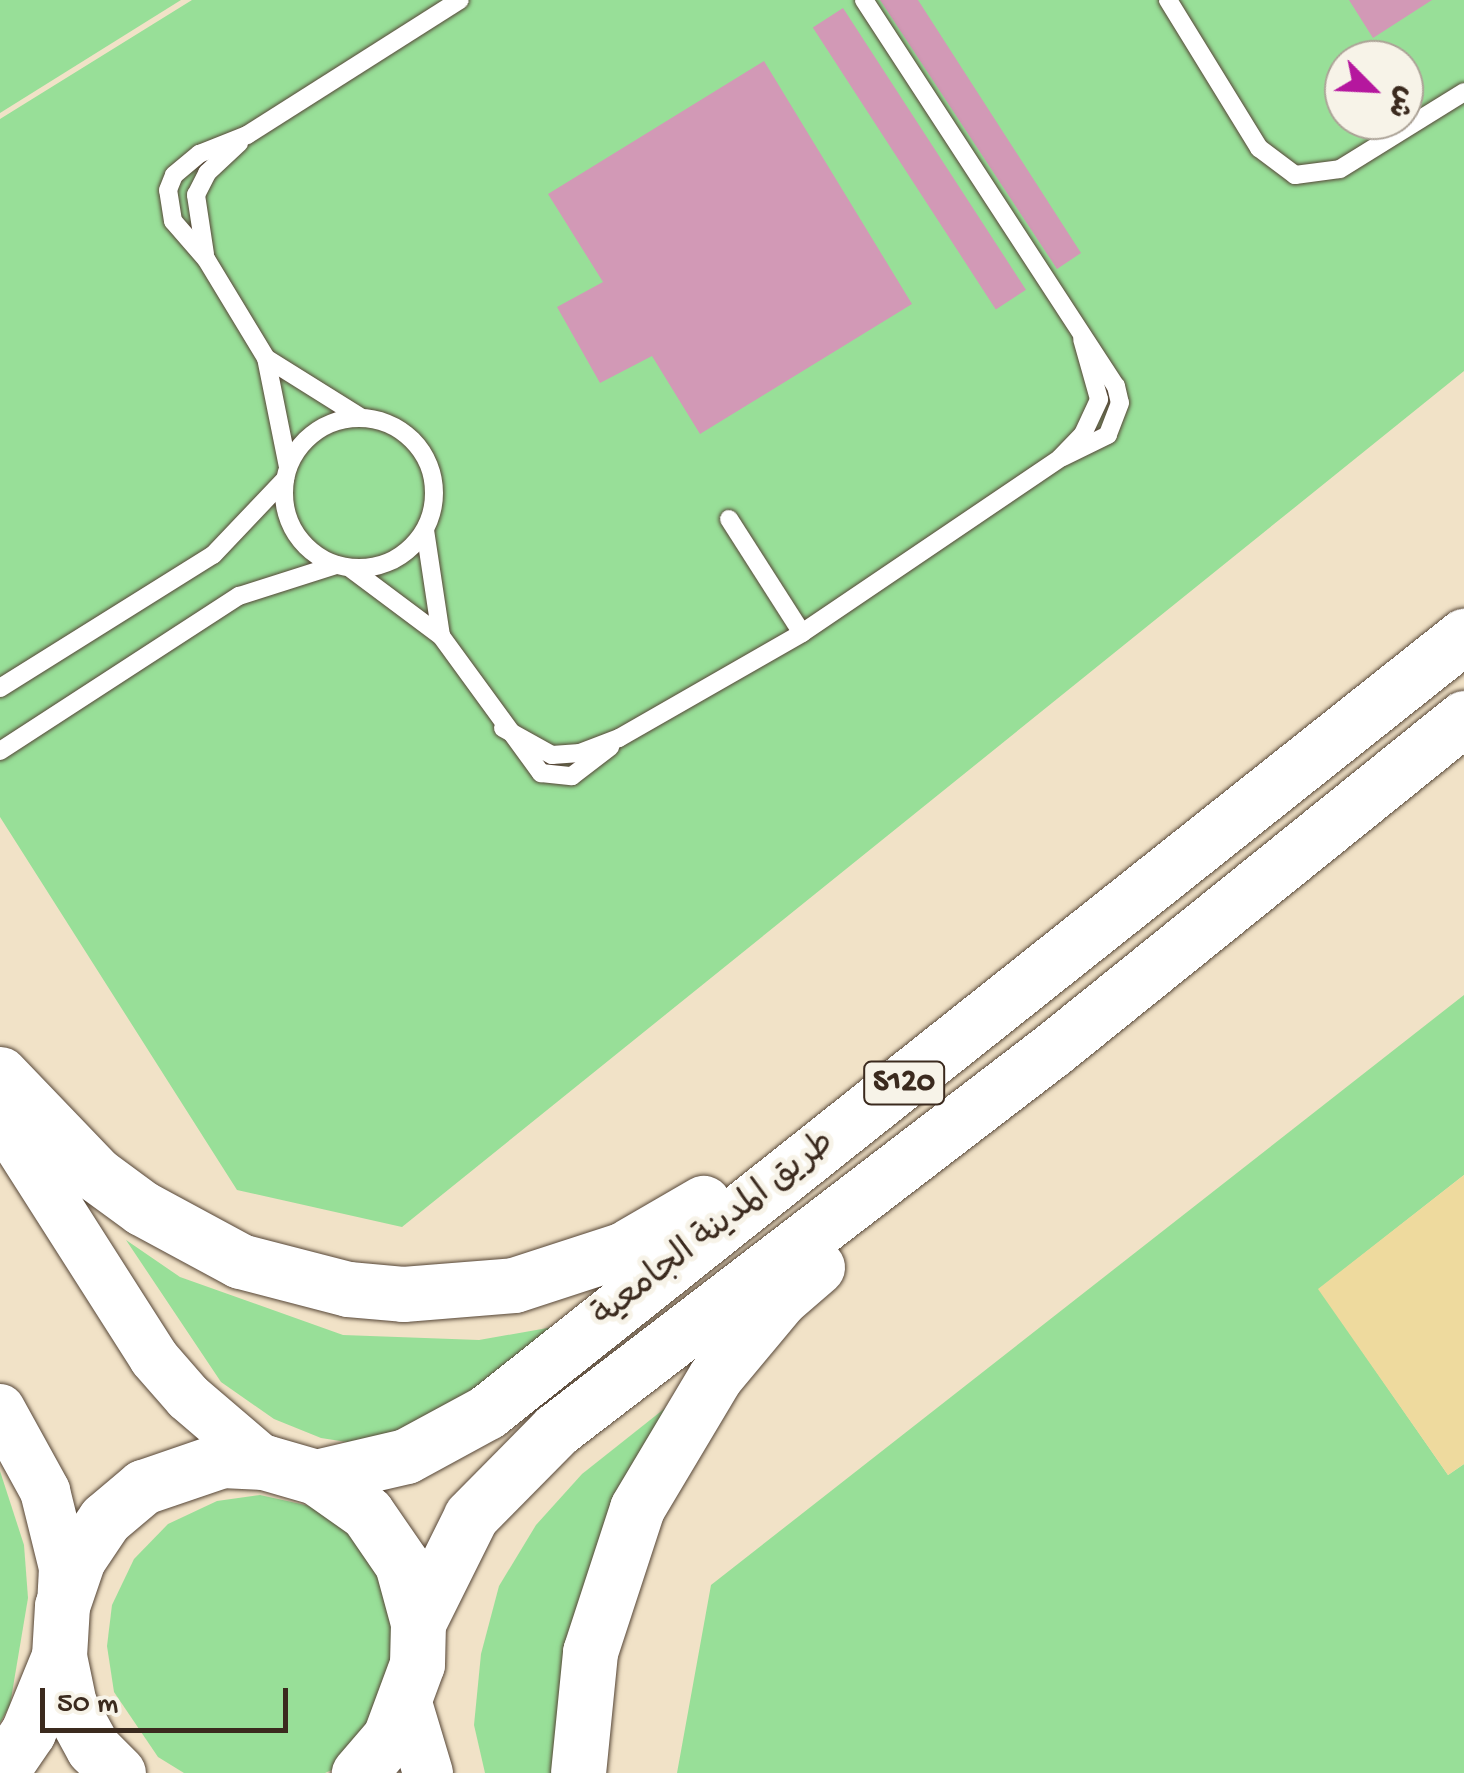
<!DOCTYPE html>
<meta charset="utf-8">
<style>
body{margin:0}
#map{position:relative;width:1464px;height:1773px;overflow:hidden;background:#f1e2c7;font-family:"Gochi Hand","Playpen Sans Arabic",sans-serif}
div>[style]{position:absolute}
.green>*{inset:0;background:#98df98}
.sand>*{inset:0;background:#eeda9e}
.building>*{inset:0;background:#d299b6;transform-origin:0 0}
.roads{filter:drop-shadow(0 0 2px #564637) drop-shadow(0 0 2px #564637)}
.lane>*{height:18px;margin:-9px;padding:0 9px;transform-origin:9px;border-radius:9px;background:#fff}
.lane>.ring{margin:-9px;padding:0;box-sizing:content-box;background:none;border:18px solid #fff;border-radius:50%}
.secondary>*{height:50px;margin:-25px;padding:0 25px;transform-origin:25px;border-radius:25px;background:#fff}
.primary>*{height:55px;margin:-27.5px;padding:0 27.5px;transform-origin:27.5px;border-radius:27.5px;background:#fff}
span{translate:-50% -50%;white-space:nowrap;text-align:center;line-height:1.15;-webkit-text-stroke:10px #f7f3e8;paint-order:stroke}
.shield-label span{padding:2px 8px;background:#f7f3e8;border:2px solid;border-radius:8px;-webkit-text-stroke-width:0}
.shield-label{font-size:32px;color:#3b2a1e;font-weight:700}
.street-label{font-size:35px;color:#3b2a1e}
.north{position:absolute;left:1324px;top:40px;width:100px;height:100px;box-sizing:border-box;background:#f7f3e8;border:2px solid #aca397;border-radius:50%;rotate:114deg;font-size:28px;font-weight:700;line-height:40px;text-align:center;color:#3b2a1e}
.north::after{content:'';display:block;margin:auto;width:35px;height:45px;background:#b5179e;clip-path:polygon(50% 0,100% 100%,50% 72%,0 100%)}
.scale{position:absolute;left:40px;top:1688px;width:248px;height:45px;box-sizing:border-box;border:5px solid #3b2a1e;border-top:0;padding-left:12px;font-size:30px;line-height:35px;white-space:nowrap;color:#3b2a1e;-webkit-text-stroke:8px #f7f3e8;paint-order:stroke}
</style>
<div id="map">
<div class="green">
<div style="clip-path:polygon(0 0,181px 0,0 113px)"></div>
<div style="clip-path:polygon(evenodd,192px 0,1464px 0,1464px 371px,402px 1227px,237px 1190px,0 817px,0 119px,192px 0,1344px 60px,1404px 60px,1404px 120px,1344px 120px,1344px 60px)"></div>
<div style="clip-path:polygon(1464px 995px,1464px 1175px,1319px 1289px,1448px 1475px,1464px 1464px,1464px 1773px,677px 1773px,711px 1585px)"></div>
<div style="clip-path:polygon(126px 1240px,180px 1277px,343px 1335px,479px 1340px,570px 1324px,459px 1413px,366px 1445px,321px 1438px,274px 1419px,221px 1382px)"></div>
<div style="clip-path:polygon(669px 1405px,554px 1773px,485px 1773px,474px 1725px,481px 1654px,499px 1586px,536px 1525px,582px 1474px)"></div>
<div style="clip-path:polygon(0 1471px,24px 1545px,28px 1598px,10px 1705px,0 1723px)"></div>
<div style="clip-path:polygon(260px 1495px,310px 1506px,365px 1544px,393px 1587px,401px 1674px,339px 1767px,325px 1773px,184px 1773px,158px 1757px,114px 1692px,107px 1646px,112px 1605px,134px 1559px,168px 1524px,217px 1501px)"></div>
</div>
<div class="sand">
<div style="clip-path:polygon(1464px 1175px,1464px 1464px,1448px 1475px,1318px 1289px)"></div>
</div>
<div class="building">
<div style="clip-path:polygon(880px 0,918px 0,1081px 253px,1057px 269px)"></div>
<div style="clip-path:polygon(1349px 0,1432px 0,1373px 38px)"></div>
<div style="left:843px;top:8px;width:336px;height:36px;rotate:57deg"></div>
<div style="clip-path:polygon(764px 61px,912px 304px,700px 434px,652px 356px,600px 383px,557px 307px,603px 282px,548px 194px)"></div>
</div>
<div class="roads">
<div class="lane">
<div style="left:864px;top:0;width:461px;rotate:56.9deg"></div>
<div style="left:1116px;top:386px;width:17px;rotate:77deg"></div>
<div style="left:1120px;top:403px;width:34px;rotate:111deg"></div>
<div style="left:1108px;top:435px;width:50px;rotate:153.9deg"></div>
<div style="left:1168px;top:0;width:174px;rotate:58.4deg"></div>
<div style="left:1259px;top:148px;width:45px;rotate:36.9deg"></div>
<div style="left:1295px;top:175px;width:45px;rotate:-7.6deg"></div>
<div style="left:1340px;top:169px;width:146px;rotate:-31.8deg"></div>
<div style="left:205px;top:254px;width:60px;rotate:-98.7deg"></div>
<div style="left:196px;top:195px;width:25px;rotate:-63deg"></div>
<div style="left:207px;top:173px;width:44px;rotate:-43.2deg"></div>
<div style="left:266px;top:358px;width:111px;rotate:32.1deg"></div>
<div class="ring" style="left:284px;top:418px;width:132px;height:132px"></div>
<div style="left:288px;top:467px;width:111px;rotate:-101.4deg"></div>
<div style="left:266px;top:358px;width:116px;rotate:-121.2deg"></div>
<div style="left:206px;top:259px;width:50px;rotate:-131deg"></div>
<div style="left:173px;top:221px;width:31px;rotate:-99deg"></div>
<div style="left:168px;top:190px;width:16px;rotate:-68deg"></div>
<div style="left:174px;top:175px;width:33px;rotate:-40deg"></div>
<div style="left:199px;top:154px;width:52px;rotate:-21.6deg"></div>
<div style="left:247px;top:135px;width:252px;rotate:-32.4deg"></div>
<div style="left:729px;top:519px;width:135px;rotate:57.4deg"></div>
<div style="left:425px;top:530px;width:107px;rotate:81.4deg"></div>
<div style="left:350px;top:568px;width:114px;rotate:36.8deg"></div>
<div style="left:441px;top:636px;width:170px;rotate:53.9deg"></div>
<div style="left:541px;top:773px;width:31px;rotate:6deg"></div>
<div style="left:572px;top:776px;width:48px;rotate:-37.3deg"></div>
<div style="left:0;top:688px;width:251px;rotate:-32deg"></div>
<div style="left:213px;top:555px;width:105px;rotate:-46.5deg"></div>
<div style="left:503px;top:728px;width:56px;rotate:28.9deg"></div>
<div style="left:552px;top:755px;width:28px;rotate:-4deg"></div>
<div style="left:580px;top:753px;width:42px;rotate:-21deg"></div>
<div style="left:619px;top:738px;width:211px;rotate:-29.8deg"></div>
<div style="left:802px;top:633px;width:312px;rotate:-34.1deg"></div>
<div style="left:1060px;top:458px;width:33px;rotate:-46deg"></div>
<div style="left:1083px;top:434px;width:38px;rotate:-65deg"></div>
<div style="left:1099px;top:399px;width:62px;rotate:-105.8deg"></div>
<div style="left:0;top:751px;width:285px;rotate:-33deg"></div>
<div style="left:239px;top:596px;width:102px;rotate:-17.7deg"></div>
</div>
<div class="secondary">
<div style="left:0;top:1116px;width:287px;rotate:57.5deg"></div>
<div style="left:154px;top:1358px;width:52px;rotate:48.9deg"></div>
<div style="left:188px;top:1397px;width:100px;rotate:40.5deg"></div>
<div style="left:0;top:1409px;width:94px;rotate:61.2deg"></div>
<div style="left:45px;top:1491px;width:79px;rotate:76.1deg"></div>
<div style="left:64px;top:1568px;width:37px;rotate:93deg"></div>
<div style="left:407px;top:1703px;width:73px;rotate:73.3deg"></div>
</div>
<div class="primary">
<div style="left:0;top:1074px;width:140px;rotate:46.2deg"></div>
<div style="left:97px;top:1175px;width:56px;rotate:36.3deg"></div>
<div style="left:142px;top:1208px;width:111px;rotate:28.4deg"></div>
<div style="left:240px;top:1261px;width:112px;rotate:14.5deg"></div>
<div style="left:348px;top:1289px;width:55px;rotate:5.2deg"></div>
<div style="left:403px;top:1294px;width:111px;rotate:-4.6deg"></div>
<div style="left:514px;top:1285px;width:114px;rotate:-18deg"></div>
<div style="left:622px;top:1250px;width:94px;rotate:-30.1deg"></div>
<div style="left:316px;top:1477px;width:92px;rotate:-13.1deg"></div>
<div style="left:406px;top:1456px;width:92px;rotate:-28.5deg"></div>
<div style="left:487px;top:1412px;width:1248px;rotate:-38.46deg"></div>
<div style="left:418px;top:1623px;width:119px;rotate:-63.6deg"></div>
<div style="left:471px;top:1516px;width:121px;rotate:-45.3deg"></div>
<div style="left:556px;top:1430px;width:625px;rotate:-37.46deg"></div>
<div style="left:1052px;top:1050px;width:529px;rotate:-38.86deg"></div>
<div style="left:0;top:1773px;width:50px;rotate:-55.7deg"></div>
<div style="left:28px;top:1732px;width:82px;rotate:-67.8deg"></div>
<div style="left:118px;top:1773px;width:35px;rotate:-135deg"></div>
<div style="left:93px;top:1748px;width:50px;rotate:-118.6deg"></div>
<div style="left:69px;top:1704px;width:49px;rotate:-101.8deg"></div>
<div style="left:59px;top:1656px;width:50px;rotate:-86.6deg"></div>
<div style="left:62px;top:1606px;width:50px;rotate:-71.2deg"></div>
<div style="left:78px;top:1559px;width:48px;rotate:-56deg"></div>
<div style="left:105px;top:1519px;width:50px;rotate:-40.1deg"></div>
<div style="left:143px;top:1487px;width:83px;rotate:-18.9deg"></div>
<div style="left:222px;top:1460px;width:42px;rotate:2.7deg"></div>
<div style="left:264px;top:1462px;width:54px;rotate:16.1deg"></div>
<div style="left:316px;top:1477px;width:62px;rotate:35.2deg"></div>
<div style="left:367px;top:1513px;width:62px;rotate:55.5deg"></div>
<div style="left:402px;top:1564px;width:61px;rotate:74.8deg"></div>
<div style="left:418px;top:1623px;width:41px;rotate:91.4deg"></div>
<div style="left:417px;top:1664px;width:78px;rotate:110.3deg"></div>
<div style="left:390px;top:1737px;width:48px;rotate:130.7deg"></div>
<div style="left:578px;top:1773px;width:122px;rotate:-84.3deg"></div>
<div style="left:590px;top:1652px;width:151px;rotate:-71.9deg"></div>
<div style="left:637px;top:1508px;width:152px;rotate:-59.2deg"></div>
<div style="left:715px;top:1377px;width:102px;rotate:-50.2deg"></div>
<div style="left:780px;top:1299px;width:49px;rotate:-40.9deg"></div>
</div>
</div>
<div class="shield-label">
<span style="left:904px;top:1083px">S120</span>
</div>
<div class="street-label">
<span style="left:715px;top:1231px;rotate:-38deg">طريق المدينة الجامعية</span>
</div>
<div class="north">ش</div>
<div class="scale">50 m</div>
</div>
